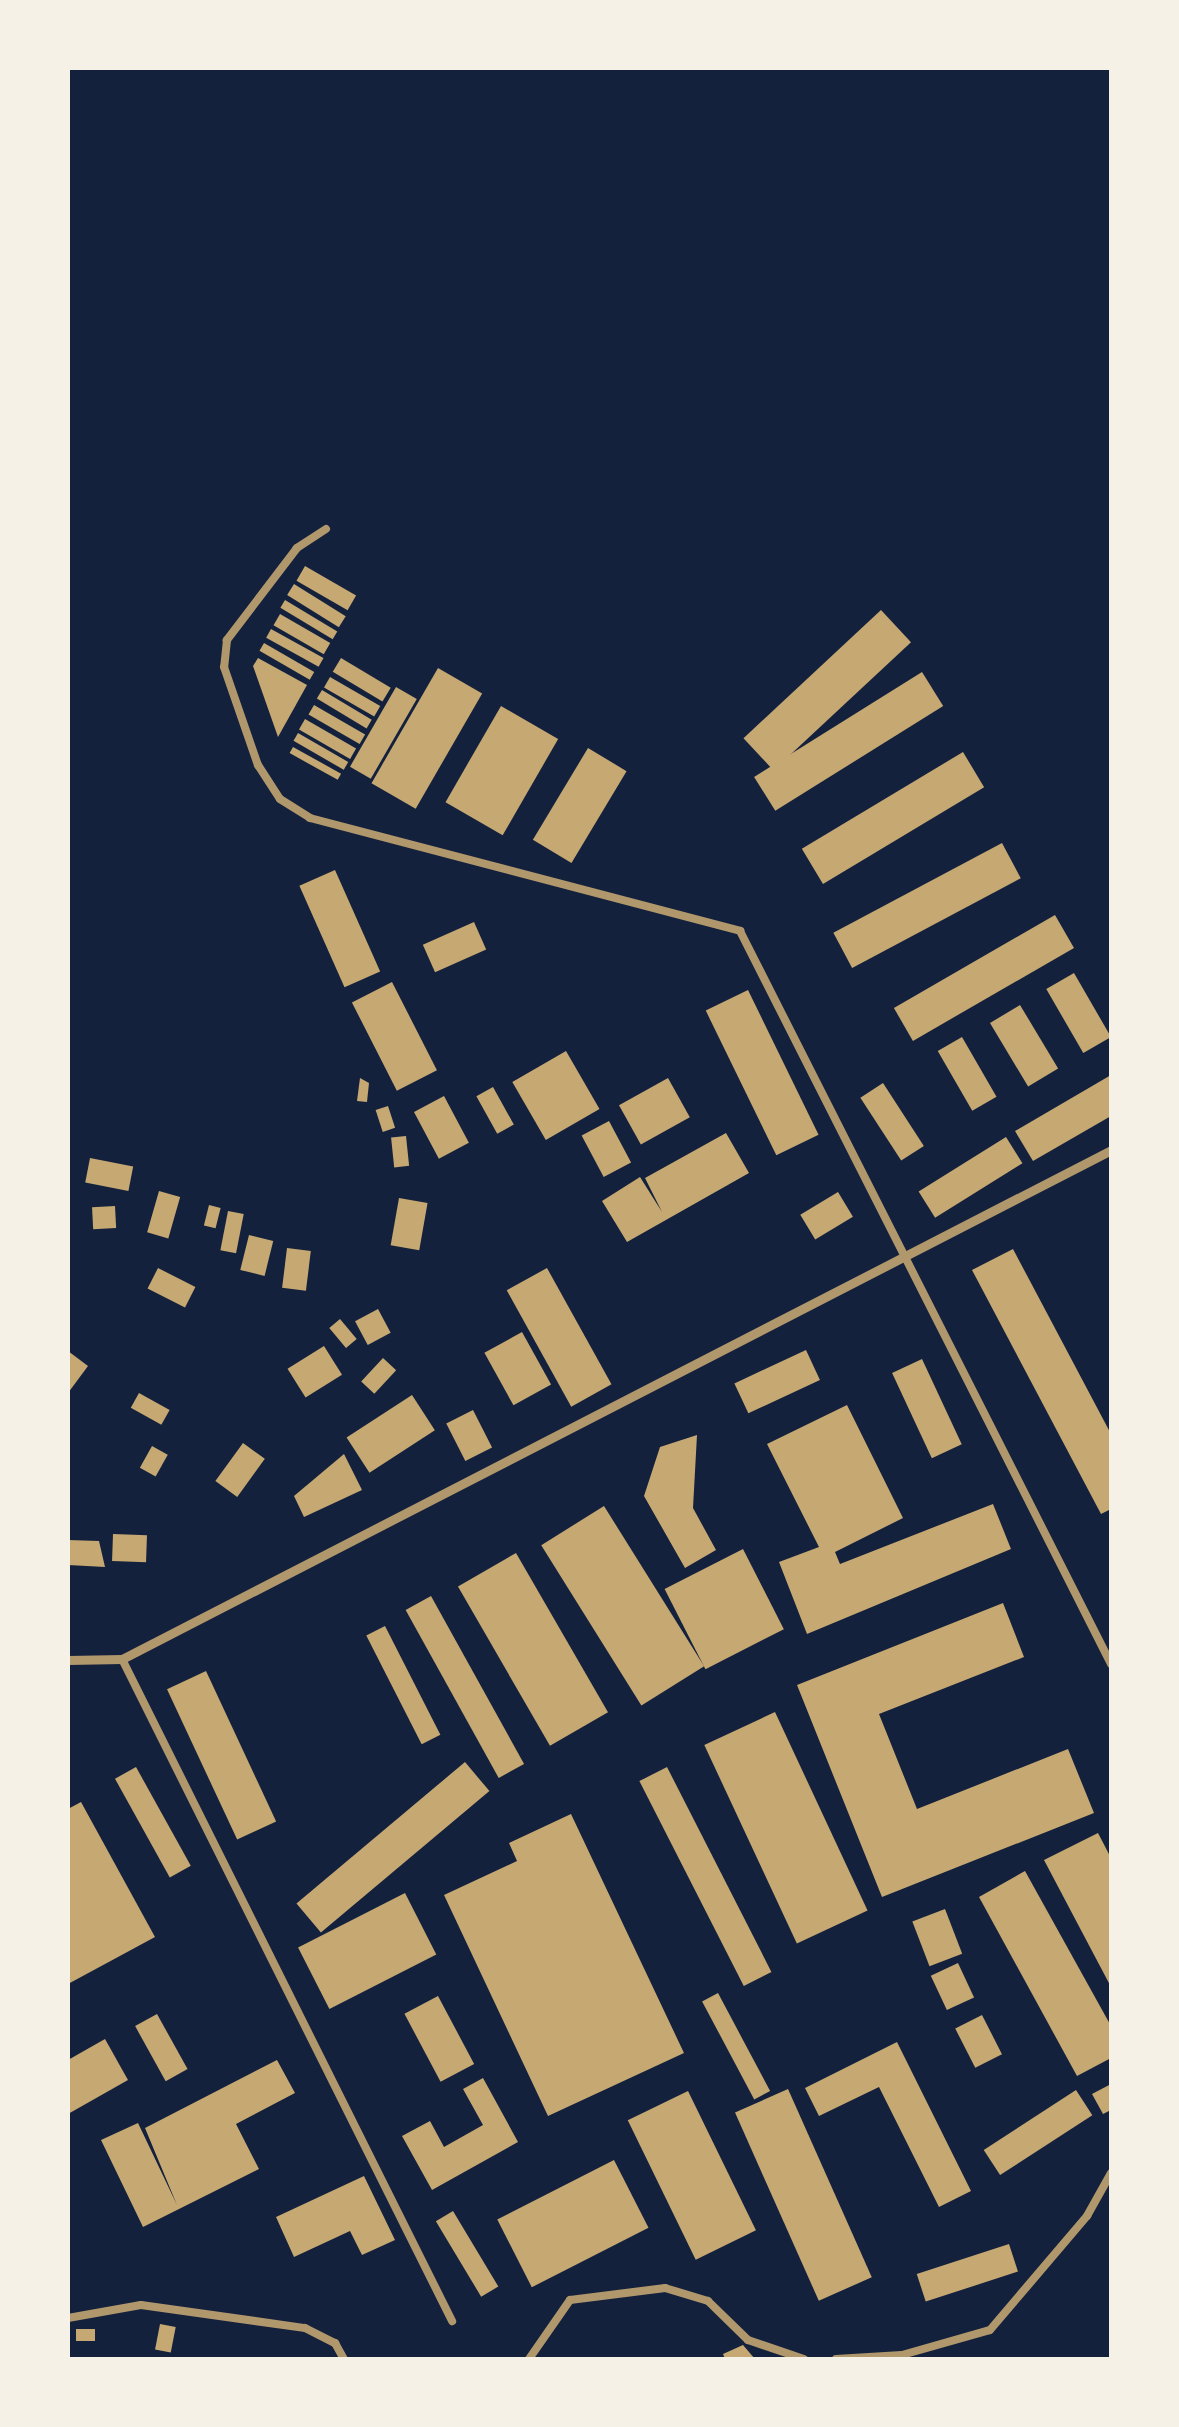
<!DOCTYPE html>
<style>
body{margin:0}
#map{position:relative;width:1179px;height:2427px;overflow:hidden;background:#14213d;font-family:"Alegreya Sans",sans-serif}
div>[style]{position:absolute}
.building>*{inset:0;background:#c6a872;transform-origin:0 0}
.minor>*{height:8px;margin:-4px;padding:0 4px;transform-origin:4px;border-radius:4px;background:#b1986c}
.tertiary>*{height:9px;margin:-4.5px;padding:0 4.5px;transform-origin:4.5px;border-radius:4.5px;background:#b1986c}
span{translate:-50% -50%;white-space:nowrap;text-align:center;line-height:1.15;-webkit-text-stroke:6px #f6f1e7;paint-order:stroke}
.frame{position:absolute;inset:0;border:70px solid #f6f1e7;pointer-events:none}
</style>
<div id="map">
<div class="building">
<div style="left:305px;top:566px;width:59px;height:17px;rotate:30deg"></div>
<div style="left:294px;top:584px;width:61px;height:13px;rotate:32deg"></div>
<div style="left:285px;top:600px;width:61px;height:9px;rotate:31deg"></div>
<div style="left:881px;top:610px;width:44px;height:188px;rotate:47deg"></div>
<div style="left:280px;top:614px;width:58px;height:13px;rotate:30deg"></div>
<div style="left:271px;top:629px;width:60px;height:10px;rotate:29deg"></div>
<div style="left:264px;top:643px;width:58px;height:9px;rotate:30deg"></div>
<div style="clip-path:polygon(258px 658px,307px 685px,278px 737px,253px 666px)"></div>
<div style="left:341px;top:658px;width:58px;height:16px;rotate:31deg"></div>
<div style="left:438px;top:668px;width:51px;height:133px;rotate:30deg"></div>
<div style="left:922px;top:672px;width:40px;height:198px;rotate:58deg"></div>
<div style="left:330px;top:677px;width:58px;height:12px;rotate:30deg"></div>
<div style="left:396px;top:687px;width:24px;height:92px;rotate:30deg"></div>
<div style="left:322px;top:690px;width:58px;height:10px;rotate:31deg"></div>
<div style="left:314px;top:705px;width:59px;height:11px;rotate:30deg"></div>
<div style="left:501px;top:706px;width:66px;height:111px;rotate:30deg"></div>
<div style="left:305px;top:719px;width:59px;height:12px;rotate:30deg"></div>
<div style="left:298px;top:733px;width:58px;height:9px;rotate:30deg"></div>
<div style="left:293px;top:747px;width:55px;height:7px;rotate:29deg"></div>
<div style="left:588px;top:748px;width:45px;height:107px;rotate:31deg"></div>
<div style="left:963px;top:752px;width:41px;height:188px;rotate:59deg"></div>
<div style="left:1002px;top:843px;width:40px;height:191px;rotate:62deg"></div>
<div style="left:335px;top:870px;width:111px;height:39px;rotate:66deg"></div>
<div style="left:1055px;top:915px;width:38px;height:186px;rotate:60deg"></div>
<div style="left:474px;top:922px;width:30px;height:56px;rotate:66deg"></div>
<div style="left:1074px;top:973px;width:74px;height:32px;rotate:60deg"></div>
<div style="left:392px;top:982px;width:99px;height:45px;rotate:63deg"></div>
<div style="left:748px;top:990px;width:161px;height:47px;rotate:64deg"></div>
<div style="left:1020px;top:1005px;width:74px;height:35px;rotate:59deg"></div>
<div style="left:962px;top:1037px;width:69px;height:28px;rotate:60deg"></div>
<div style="left:566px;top:1051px;width:67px;height:62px;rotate:60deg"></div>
<div style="clip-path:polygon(1111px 1075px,1111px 1116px,1033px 1161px,1015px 1131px)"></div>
<div style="clip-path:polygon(360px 1078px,369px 1083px,367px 1102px,357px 1101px)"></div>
<div style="left:668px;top:1078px;width:45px;height:56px;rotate:61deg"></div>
<div style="left:883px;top:1083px;width:75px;height:27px;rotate:57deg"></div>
<div style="left:493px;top:1087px;width:43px;height:19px;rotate:61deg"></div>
<div style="left:444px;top:1096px;width:53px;height:34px;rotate:62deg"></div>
<div style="left:388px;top:1106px;width:23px;height:13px;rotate:72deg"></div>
<div style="left:609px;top:1121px;width:47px;height:31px;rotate:62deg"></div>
<div style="clip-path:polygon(726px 1133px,749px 1173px,627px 1242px,602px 1201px,640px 1177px,662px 1212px,645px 1178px)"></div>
<div style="left:406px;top:1136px;width:30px;height:15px;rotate:84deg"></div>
<div style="left:1006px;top:1137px;width:31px;height:103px;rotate:58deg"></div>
<div style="left:90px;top:1158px;width:44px;height:25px;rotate:11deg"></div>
<div style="left:159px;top:1191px;width:22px;height:43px;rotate:16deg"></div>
<div style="left:838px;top:1192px;width:29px;height:44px;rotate:59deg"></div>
<div style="left:399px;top:1198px;width:29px;height:48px;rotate:10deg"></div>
<div style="left:209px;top:1205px;width:12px;height:21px;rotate:14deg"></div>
<div style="left:115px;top:1206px;width:22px;height:23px;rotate:87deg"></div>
<div style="left:228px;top:1211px;width:16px;height:40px;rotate:11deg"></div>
<div style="left:249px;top:1235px;width:25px;height:36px;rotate:14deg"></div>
<div style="left:287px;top:1248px;width:24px;height:40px;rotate:7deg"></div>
<div style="clip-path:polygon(1013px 1249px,1111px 1434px,1111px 1509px,1101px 1514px,972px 1270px)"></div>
<div style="left:158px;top:1268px;width:42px;height:23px;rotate:27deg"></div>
<div style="left:547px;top:1268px;width:133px;height:46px;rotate:61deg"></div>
<div style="left:378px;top:1309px;width:27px;height:26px;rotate:62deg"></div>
<div style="left:340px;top:1319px;width:26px;height:14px;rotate:50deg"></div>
<div style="left:522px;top:1332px;width:60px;height:43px;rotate:61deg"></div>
<div style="left:324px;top:1346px;width:34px;height:43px;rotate:58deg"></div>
<div style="left:806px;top:1350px;width:33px;height:79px;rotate:65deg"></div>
<div style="clip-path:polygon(68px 1351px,88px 1366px,68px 1393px)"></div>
<div style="left:383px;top:1358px;width:18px;height:32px;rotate:43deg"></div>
<div style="left:922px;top:1359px;width:94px;height:33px;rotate:65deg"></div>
<div style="left:139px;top:1393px;width:35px;height:17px;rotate:29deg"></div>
<div style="left:412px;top:1395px;width:42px;height:78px;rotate:57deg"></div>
<div style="clip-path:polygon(847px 1405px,903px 1518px,835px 1552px,840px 1564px,993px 1504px,1011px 1549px,807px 1634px,779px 1562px,819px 1547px,767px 1444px)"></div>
<div style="left:473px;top:1410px;width:42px;height:30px;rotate:63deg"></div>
<div style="clip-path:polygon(697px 1435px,693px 1508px,716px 1550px,685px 1568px,644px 1496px,660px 1447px)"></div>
<div style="left:243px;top:1443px;width:27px;height:47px;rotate:36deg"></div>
<div style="left:152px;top:1446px;width:18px;height:25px;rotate:29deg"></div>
<div style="clip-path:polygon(344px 1454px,362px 1490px,304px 1517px,294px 1496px)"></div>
<div style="left:604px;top:1506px;width:189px;height:74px;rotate:58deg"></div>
<div style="left:113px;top:1534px;width:34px;height:27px;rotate:2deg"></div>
<div style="clip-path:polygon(68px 1540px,99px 1541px,105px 1567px,68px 1565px)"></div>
<div style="left:743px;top:1549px;width:90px;height:88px;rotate:63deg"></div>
<div style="left:516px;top:1553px;width:184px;height:67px;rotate:60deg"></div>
<div style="left:431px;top:1596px;width:192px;height:29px;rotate:61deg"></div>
<div style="clip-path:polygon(1003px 1603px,1024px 1657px,879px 1714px,917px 1809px,1068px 1749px,1094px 1813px,882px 1897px,797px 1685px)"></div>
<div style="left:385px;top:1626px;width:122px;height:21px;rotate:63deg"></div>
<div style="left:206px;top:1671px;width:166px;height:43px;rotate:65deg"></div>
<div style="left:775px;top:1712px;width:219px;height:78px;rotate:65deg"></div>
<div style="left:465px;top:1762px;width:38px;height:220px;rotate:50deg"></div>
<div style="left:136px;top:1767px;width:113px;height:24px;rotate:61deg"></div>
<div style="left:667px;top:1767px;width:230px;height:31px;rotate:63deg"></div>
<div style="clip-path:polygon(81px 1802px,155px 1937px,68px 1984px,68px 1809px)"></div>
<div style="clip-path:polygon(571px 1814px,684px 2053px,548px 2116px,444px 1895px,517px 1861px,509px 1843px)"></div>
<div style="clip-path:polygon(1098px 1833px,1111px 1858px,1111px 1987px,1044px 1860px)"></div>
<div style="clip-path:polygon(1025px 1871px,1111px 2026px,1111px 2058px,1077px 2076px,979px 1897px)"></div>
<div style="left:405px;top:1893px;width:69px;height:120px;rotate:63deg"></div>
<div style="left:945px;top:1909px;width:48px;height:35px;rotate:69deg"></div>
<div style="left:958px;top:1963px;width:38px;height:30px;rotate:65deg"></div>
<div style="left:718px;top:1993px;width:111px;height:18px;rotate:62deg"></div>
<div style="left:438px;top:1996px;width:77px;height:38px;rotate:62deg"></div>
<div style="left:157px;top:2014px;width:63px;height:25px;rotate:61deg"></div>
<div style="left:982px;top:2015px;width:44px;height:30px;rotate:63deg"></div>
<div style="clip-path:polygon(105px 2039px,128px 2080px,68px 2114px,68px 2060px)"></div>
<div style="clip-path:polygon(897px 2042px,971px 2191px,939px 2207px,879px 2087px,819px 2116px,805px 2088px)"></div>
<div style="clip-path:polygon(277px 2060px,295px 2093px,236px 2124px,259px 2169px,143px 2227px,101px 2140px,138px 2123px,177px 2205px,145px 2128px)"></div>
<div style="clip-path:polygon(483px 2078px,518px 2142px,432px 2190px,402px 2136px,430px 2121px,444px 2147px,483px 2125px,463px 2089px)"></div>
<div style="clip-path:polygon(1111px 2084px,1111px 2110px,1103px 2114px,1092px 2094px)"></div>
<div style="left:788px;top:2089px;width:206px;height:58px;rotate:66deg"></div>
<div style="left:1076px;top:2090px;width:30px;height:110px;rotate:57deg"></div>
<div style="left:688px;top:2091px;width:155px;height:67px;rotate:64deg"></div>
<div style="left:614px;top:2160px;width:76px;height:131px;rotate:63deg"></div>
<div style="clip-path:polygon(364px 2176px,395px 2240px,362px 2255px,350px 2231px,294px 2257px,276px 2217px)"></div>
<div style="left:453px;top:2211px;width:88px;height:20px;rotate:59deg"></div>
<div style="left:1009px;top:2244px;width:29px;height:97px;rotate:72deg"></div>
<div style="left:160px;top:2324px;width:16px;height:26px;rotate:11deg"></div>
<div style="left:95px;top:2329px;width:12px;height:19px;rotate:90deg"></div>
<div style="clip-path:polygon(743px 2345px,755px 2359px,725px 2359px,723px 2354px)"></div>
</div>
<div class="minor">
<div style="left:326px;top:529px;width:35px;rotate:147deg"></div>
<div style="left:297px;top:548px;width:116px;rotate:127.3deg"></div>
<div style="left:227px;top:640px;width:27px;rotate:96deg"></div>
<div style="left:224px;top:667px;width:104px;rotate:70.9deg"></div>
<div style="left:258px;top:765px;width:40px;rotate:57.1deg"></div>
<div style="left:280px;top:799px;width:36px;rotate:32deg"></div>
<div style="left:310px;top:818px;width:445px;rotate:14.7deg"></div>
<div style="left:740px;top:931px;width:822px;rotate:63.15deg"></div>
<div style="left:122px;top:1659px;width:740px;rotate:63.5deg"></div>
<div style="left:68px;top:2318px;width:74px;rotate:-10.1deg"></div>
<div style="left:141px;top:2305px;width:166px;rotate:8deg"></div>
<div style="left:305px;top:2328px;width:34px;rotate:27deg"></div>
<div style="left:335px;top:2343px;width:18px;rotate:61deg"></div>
<div style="left:529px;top:2359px;width:72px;rotate:-55.2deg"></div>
<div style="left:570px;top:2300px;width:96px;rotate:-7.2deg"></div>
<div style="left:665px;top:2288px;width:45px;rotate:16.8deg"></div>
<div style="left:708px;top:2301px;width:56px;rotate:44.3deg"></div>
<div style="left:748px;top:2340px;width:59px;rotate:18.7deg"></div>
<div style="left:836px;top:2359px;width:66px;rotate:-3.5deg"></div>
<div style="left:902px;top:2355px;width:91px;rotate:-15.9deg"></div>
<div style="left:990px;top:2330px;width:150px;rotate:-49.6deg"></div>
<div style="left:1087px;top:2216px;width:49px;rotate:-60.8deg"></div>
</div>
<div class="tertiary">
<div style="left:68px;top:1660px;width:54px;rotate:-1.1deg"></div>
<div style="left:122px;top:1659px;width:1112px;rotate:-27.23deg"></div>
</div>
<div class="frame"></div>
</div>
